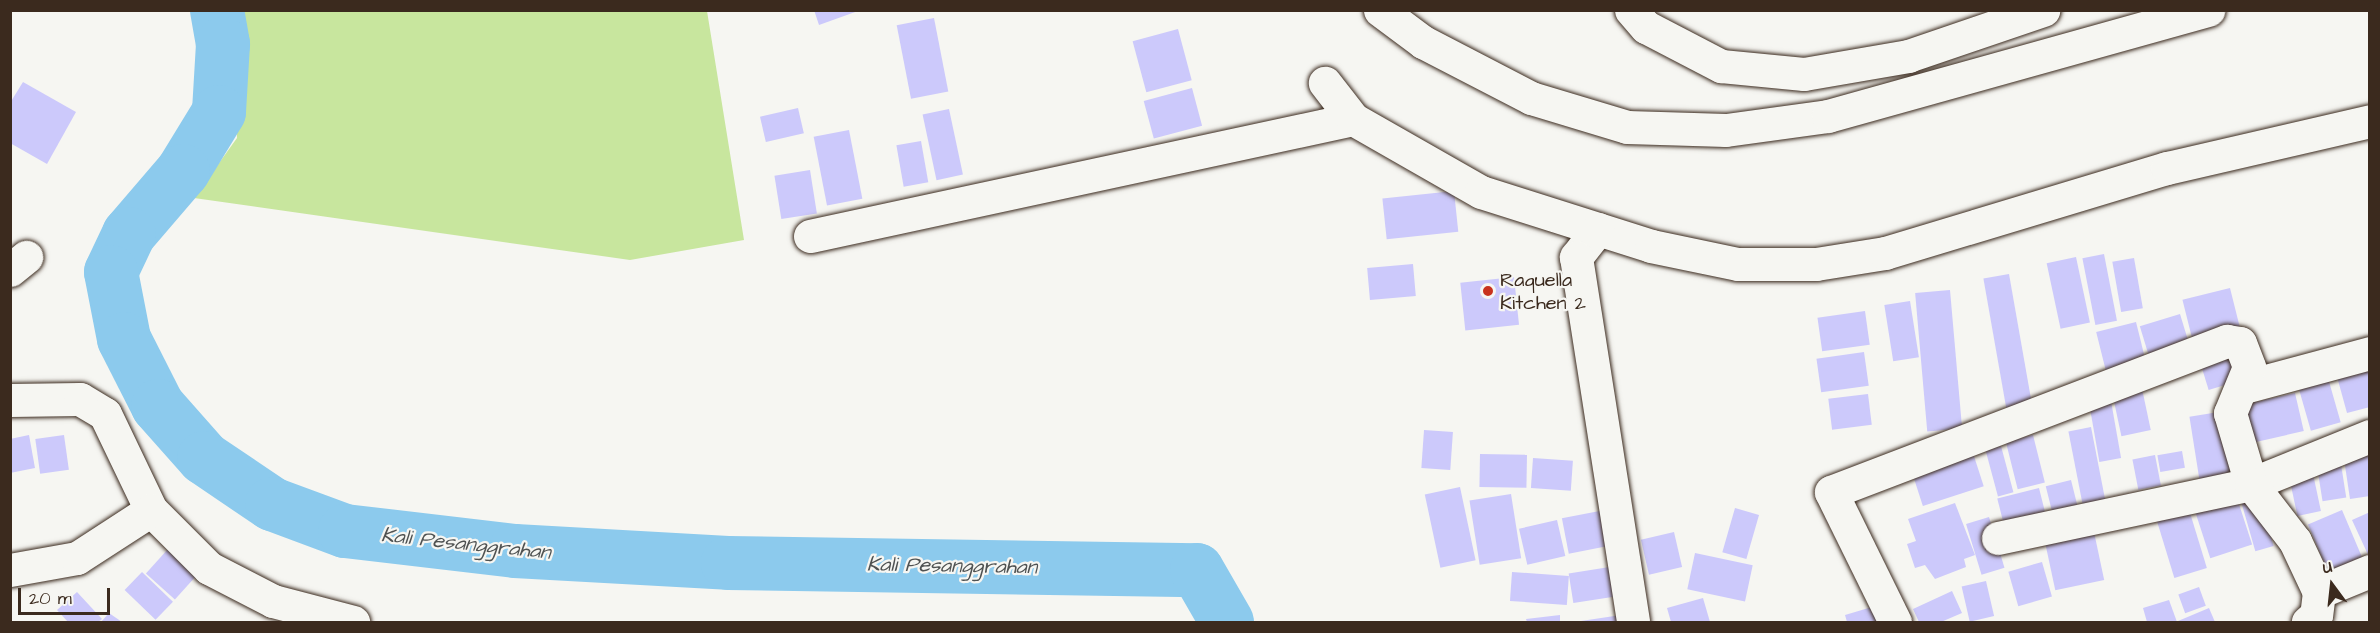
<!DOCTYPE html>
<style>
body{margin:0}
#map{position:relative;width:2380px;height:633px;overflow:hidden;background:#f6f6f2;font-family:"Architects Daughter",sans-serif}
div>[style]{position:absolute}
.green>*{inset:0;background:#c8e69e}
.river>*{height:54px;margin:-27px;padding:0 27px;transform-origin:27px;border-radius:27px;background:#8ccaed}
.building>*{inset:0;background:#ccc9fb;transform-origin:0 0}
.roads{filter:drop-shadow(0 0 2px #3b2a1e) drop-shadow(0 0 2px #3b2a1e)}
.minor>*{height:33px;margin:-16.5px;padding:0 16.5px;transform-origin:16.5px;border-radius:16.5px;background:#f6f6f2}
.highway>*{height:33px;margin:-16.5px;padding:0 16.5px;transform-origin:16.5px;border-radius:16.5px;background:#f6f6f2}
.dots>*{width:16px;height:16px;translate:-50% -50%;box-sizing:border-box;border:3px solid #f6f6f2;border-radius:50%}
span{translate:-50% -50%;white-space:nowrap;text-align:center;line-height:1.15;-webkit-text-stroke:4.5px #f6f6f2;paint-order:stroke}
.poi-label{font-size:20px;color:#3b2a1e}
.left{translate:0 -50%;text-align:left}
.water-label{font-size:21px;color:#4f5252;font-style:italic}
.frame{position:absolute;inset:0;border:12px solid #3b2a1e;pointer-events:none}
.north{position:absolute;left:2302px;top:555px;width:60px;height:60px;-webkit-text-stroke:4px #f6f6f2;paint-order:stroke;rotate:345deg;font-size:16px;font-weight:700;line-height:24px;text-align:center;color:#3b2a1e}
.north::after{content:'';display:block;margin:auto;width:21px;height:27px;background:#3b2a1e;clip-path:polygon(50% 0,100% 100%,50% 72%,0 100%)}
.scale{position:absolute;left:18px;top:588px;width:92px;height:27px;box-sizing:border-box;border:3px solid #3b2a1e;border-top:0;padding-left:8px;font-size:18px;line-height:21px;white-space:nowrap;color:#3b2a1e;-webkit-text-stroke:4px #f6f6f2;paint-order:stroke}
</style>
<div id="map">
<div class="green">
<div style="clip-path:polygon(233px 11px,707px 11px,744px 240px,630px 260px,194px 198px,237px 138px)"></div>
</div>
<div class="river">
<div style="left:217px;top:10px;width:35px;rotate:80deg"></div>
<div style="left:223px;top:44px;width:68px;rotate:93.4deg"></div>
<div style="left:219px;top:112px;width:69px;rotate:121.4deg"></div>
<div style="left:183px;top:171px;width:83px;rotate:130.6deg"></div>
<div style="left:129px;top:234px;width:42px;rotate:115.3deg"></div>
<div style="left:111px;top:272px;width:68px;rotate:79deg"></div>
<div style="left:124px;top:339px;width:75px;rotate:63.1deg"></div>
<div style="left:158px;top:406px;width:69px;rotate:48.5deg"></div>
<div style="left:204px;top:458px;width:82px;rotate:34.1deg"></div>
<div style="left:272px;top:504px;width:78px;rotate:20.3deg"></div>
<div style="left:345px;top:531px;width:171px;rotate:6.7deg"></div>
<div style="left:515px;top:551px;width:213px;rotate:3.2deg"></div>
<div style="left:728px;top:563px;width:469px;rotate:0.9deg"></div>
<div style="left:1197px;top:570px;width:60px;rotate:60deg"></div>
</div>
<div class="building">
<div style="clip-path:polygon(814px 10px,858px 10px,858px 11px,819px 25px)"></div>
<div style="left:934px;top:18px;width:75px;height:38px;rotate:79deg"></div>
<div style="left:1178px;top:29px;width:53px;height:47px;rotate:75deg"></div>
<div style="clip-path:polygon(23px 82px,76px 112px,47px 164px,10px 143px,10px 103px)"></div>
<div style="left:1192px;top:88px;width:39px;height:50px;rotate:75deg"></div>
<div style="left:798px;top:108px;width:26px;height:39px;rotate:77deg"></div>
<div style="left:949px;top:109px;width:67px;height:27px;rotate:78deg"></div>
<div style="left:849px;top:130px;width:70px;height:36px;rotate:79deg"></div>
<div style="left:921px;top:141px;width:42px;height:25px;rotate:80deg"></div>
<div style="left:810px;top:170px;width:44px;height:36px;rotate:81deg"></div>
<div style="left:1454px;top:191px;width:41px;height:72px;rotate:84deg"></div>
<div style="left:2104px;top:254px;width:68px;height:22px;rotate:79deg"></div>
<div style="left:2076px;top:257px;width:67px;height:30px;rotate:78deg"></div>
<div style="left:2134px;top:258px;width:51px;height:22px;rotate:80deg"></div>
<div style="left:1413px;top:264px;width:32px;height:46px;rotate:85deg"></div>
<div style="left:2009px;top:274px;width:132px;height:26px;rotate:80deg"></div>
<div style="left:1514px;top:277px;width:48px;height:54px;rotate:84deg"></div>
<div style="left:2230px;top:288px;width:42px;height:49px;rotate:76deg"></div>
<div style="left:1950px;top:290px;width:139px;height:35px;rotate:85deg"></div>
<div style="left:1910px;top:301px;width:57px;height:26px;rotate:81deg"></div>
<div style="left:1865px;top:311px;width:34px;height:48px;rotate:82deg"></div>
<div style="left:2180px;top:314px;width:37px;height:42px;rotate:73deg"></div>
<div style="left:2136px;top:322px;width:46px;height:41px;rotate:76deg"></div>
<div style="left:2236px;top:346px;width:34px;height:39px;rotate:73deg"></div>
<div style="left:1864px;top:352px;width:34px;height:48px;rotate:82deg"></div>
<div style="clip-path:polygon(2370px 365px,2370px 407px,2347px 413px,2336px 373px)"></div>
<div style="left:2328px;top:378px;width:46px;height:31px;rotate:74deg"></div>
<div style="left:2141px;top:384px;width:47px;height:30px;rotate:78deg"></div>
<div style="left:2295px;top:393px;width:39px;height:58px;rotate:77deg"></div>
<div style="left:1868px;top:394px;width:31px;height:40px;rotate:83deg"></div>
<div style="left:2111px;top:401px;width:58px;height:22px;rotate:80deg"></div>
<div style="left:2225px;top:411px;width:64px;height:36px;rotate:81deg"></div>
<div style="left:2091px;top:427px;width:76px;height:23px;rotate:79deg"></div>
<div style="left:1424px;top:430px;width:29px;height:38px;rotate:4deg"></div>
<div style="clip-path:polygon(29px 435px,35px 468px,10px 473px,10px 439px)"></div>
<div style="left:64px;top:435px;width:35px;height:29px;rotate:82deg"></div>
<div style="left:2033px;top:435px;width:49px;height:28px;rotate:76deg"></div>
<div style="left:2001px;top:446px;width:48px;height:16px;rotate:75deg"></div>
<div style="left:1972px;top:450px;width:38px;height:64px;rotate:72deg"></div>
<div style="left:2182px;top:451px;width:17px;height:25px;rotate:80deg"></div>
<div style="left:1480px;top:454px;width:47px;height:33px;rotate:1deg"></div>
<div style="left:2155px;top:455px;width:31px;height:23px;rotate:79deg"></div>
<div style="clip-path:polygon(2369px 455px,2370px 496px,2350px 499px,2344px 459px)"></div>
<div style="left:1533px;top:458px;width:40px;height:30px;rotate:4deg"></div>
<div style="left:2340px;top:458px;width:40px;height:24px;rotate:81deg"></div>
<div style="left:2312px;top:469px;width:43px;height:24px;rotate:78deg"></div>
<div style="left:2071px;top:480px;width:38px;height:26px;rotate:76deg"></div>
<div style="left:1460px;top:487px;width:75px;height:36px;rotate:78deg"></div>
<div style="left:2039px;top:488px;width:29px;height:43px;rotate:76deg"></div>
<div style="left:1511px;top:494px;width:65px;height:42px;rotate:81deg"></div>
<div style="left:2259px;top:495px;width:53px;height:19px;rotate:74deg"></div>
<div style="left:2237px;top:498px;width:49px;height:44px;rotate:72deg"></div>
<div style="clip-path:polygon(1955px 503px,1975px 555px,1964px 559px,1966px 567px,1935px 579px,1925px 565px,1915px 568px,1907px 544px,1916px 541px,1908px 519px)"></div>
<div style="left:2187px;top:503px;width:68px;height:34px;rotate:73deg"></div>
<div style="left:1735px;top:508px;width:25px;height:46px;rotate:16deg"></div>
<div style="left:1610px;top:509px;width:36px;height:49px;rotate:79deg"></div>
<div style="left:2342px;top:510px;width:57px;height:37px;rotate:67deg"></div>
<div style="clip-path:polygon(2370px 512px,2370px 559px,2352px 520px)"></div>
<div style="left:1989px;top:517px;width:53px;height:24px;rotate:73deg"></div>
<div style="left:1557px;top:520px;width:37px;height:39px;rotate:77deg"></div>
<div style="left:1674px;top:532px;width:36px;height:34px;rotate:77deg"></div>
<div style="left:2094px;top:532px;width:49px;height:50px;rotate:78deg"></div>
<div style="left:168px;top:549px;width:39px;height:33px;rotate:42deg"></div>
<div style="left:1695px;top:553px;width:59px;height:37px;rotate:12deg"></div>
<div style="left:2042px;top:562px;width:36px;height:35px;rotate:74deg"></div>
<div style="left:1622px;top:565px;width:30px;height:54px;rotate:81deg"></div>
<div style="left:142px;top:572px;width:43px;height:25px;rotate:44deg"></div>
<div style="left:1512px;top:572px;width:57px;height:29px;rotate:4deg"></div>
<div style="left:1986px;top:581px;width:36px;height:25px;rotate:77deg"></div>
<div style="left:2199px;top:587px;width:20px;height:22px;rotate:70deg"></div>
<div style="clip-path:polygon(1952px 591px,1962px 613px,1941px 622px,1919px 622px,1913px 609px)"></div>
<div style="clip-path:polygon(77px 592px,102px 619px,98px 622px,68px 622px,57px 610px)"></div>
<div style="clip-path:polygon(1703px 598px,1710px 622px,1671px 622px,1667px 608px)"></div>
<div style="clip-path:polygon(2169px 600px,2177px 622px,2147px 622px,2143px 608px)"></div>
<div style="clip-path:polygon(1882px 604px,1887px 622px,1847px 622px,1845px 615px)"></div>
<div style="clip-path:polygon(2209px 608px,2215px 622px,2179px 622px,2178px 621px)"></div>
<div style="clip-path:polygon(109px 613px,122px 622px,101px 622px)"></div>
<div style="clip-path:polygon(1560px 615px,1560px 622px,1527px 622px,1526px 619px)"></div>
<div style="clip-path:polygon(1621px 615px,1622px 622px,1582px 622px,1581px 621px)"></div>
</div>
<div class="roads">
<div class="minor">
<div style="left:1353px;top:119px;width:147px;rotate:29.7deg"></div>
<div style="left:1481px;top:192px;width:178px;rotate:17.6deg"></div>
<div style="left:1651px;top:246px;width:89px;rotate:11.7deg"></div>
<div style="left:1738px;top:264px;width:78px"></div>
<div style="left:1816px;top:264px;width:70px;rotate:-9.1deg"></div>
<div style="left:1885px;top:253px;width:295px;rotate:-16.8deg"></div>
<div style="left:2167px;top:168px;width:208px;rotate:-13deg"></div>
<div style="left:1598px;top:229px;width:36px;rotate:128deg"></div>
<div style="left:1576px;top:257px;width:369px;rotate:81.1deg"></div>
<div style="left:810px;top:236px;width:555px;rotate:-12.16deg"></div>
<div style="left:1353px;top:119px;width:46px;rotate:-127.9deg"></div>
<div style="left:10px;top:270px;width:21px;rotate:-39deg"></div>
<div style="left:2244px;top:387px;width:131px;rotate:-15.1deg"></div>
<div style="left:10px;top:400px;width:70px;rotate:-0.8deg"></div>
<div style="left:80px;top:399px;width:29px;rotate:31deg"></div>
<div style="left:105px;top:414px;width:106px;rotate:64.4deg"></div>
<div style="left:151px;top:510px;width:82px;rotate:45deg"></div>
<div style="left:209px;top:568px;width:72px;rotate:27.3deg"></div>
<div style="left:273px;top:601px;width:83px;rotate:14.7deg"></div>
<div style="left:1998px;top:538px;width:259px;rotate:-12deg"></div>
<div style="left:2251px;top:484px;width:128px;rotate:-22deg"></div>
<div style="left:10px;top:570px;width:68px;rotate:-10.2deg"></div>
<div style="left:77px;top:558px;width:88px;rotate:-33deg"></div>
<div style="left:2319px;top:592px;width:55px;rotate:-22.4deg"></div>
<div style="left:1895px;top:622px;width:145px;rotate:-116.2deg"></div>
<div style="left:1831px;top:492px;width:424px;rotate:-20.9deg"></div>
<div style="left:2227px;top:341px;width:13px;rotate:9deg"></div>
<div style="left:2240px;top:343px;width:26px;rotate:69deg"></div>
<div style="left:2249px;top:367px;width:50px;rotate:112.4deg"></div>
<div style="left:2230px;top:413px;width:74px;rotate:73.5deg"></div>
<div style="left:2251px;top:484px;width:72px;rotate:52.3deg"></div>
<div style="left:2295px;top:541px;width:56px;rotate:64.8deg"></div>
<div style="left:2319px;top:592px;width:23px;rotate:97deg"></div>
<div style="left:2316px;top:615px;width:11px;rotate:139deg"></div>
</div>
<div class="highway">
<div style="left:1380px;top:10px;width:54px;rotate:36.7deg"></div>
<div style="left:1423px;top:42px;width:122px;rotate:27.4deg"></div>
<div style="left:1531px;top:98px;width:100px;rotate:16.8deg"></div>
<div style="left:1627px;top:127px;width:99px;rotate:1.7deg"></div>
<div style="left:1726px;top:130px;width:103px;rotate:-7.8deg"></div>
<div style="left:1828px;top:116px;width:395px;rotate:-15.6deg"></div>
<div style="left:1631px;top:10px;width:23px;rotate:49deg"></div>
<div style="left:1646px;top:27px;width:85px;rotate:27.5deg"></div>
<div style="left:1721px;top:66px;width:83px;rotate:5.5deg"></div>
<div style="left:1804px;top:74px;width:106px;rotate:-9.8deg"></div>
<div style="left:1908px;top:56px;width:143px;rotate:-18.8deg"></div>
</div>
</div>
<div class="dots">
<div style="left:1488px;top:291px;background:#c8321e"></div>
</div>
<div class="poi-label">
<span class="left" style="left:1500px;top:292px">Raquella<br>Kitchen 2</span>
</div>
<div class="water-label">
<span style="left:466px;top:544px;rotate:6deg">Kali Pesanggrahan</span>
<span style="left:952px;top:566px;rotate:1deg">Kali Pesanggrahan</span>
</div>
<div class="frame"></div>
<div class="north">U</div>
<div class="scale">20 m</div>
</div>
